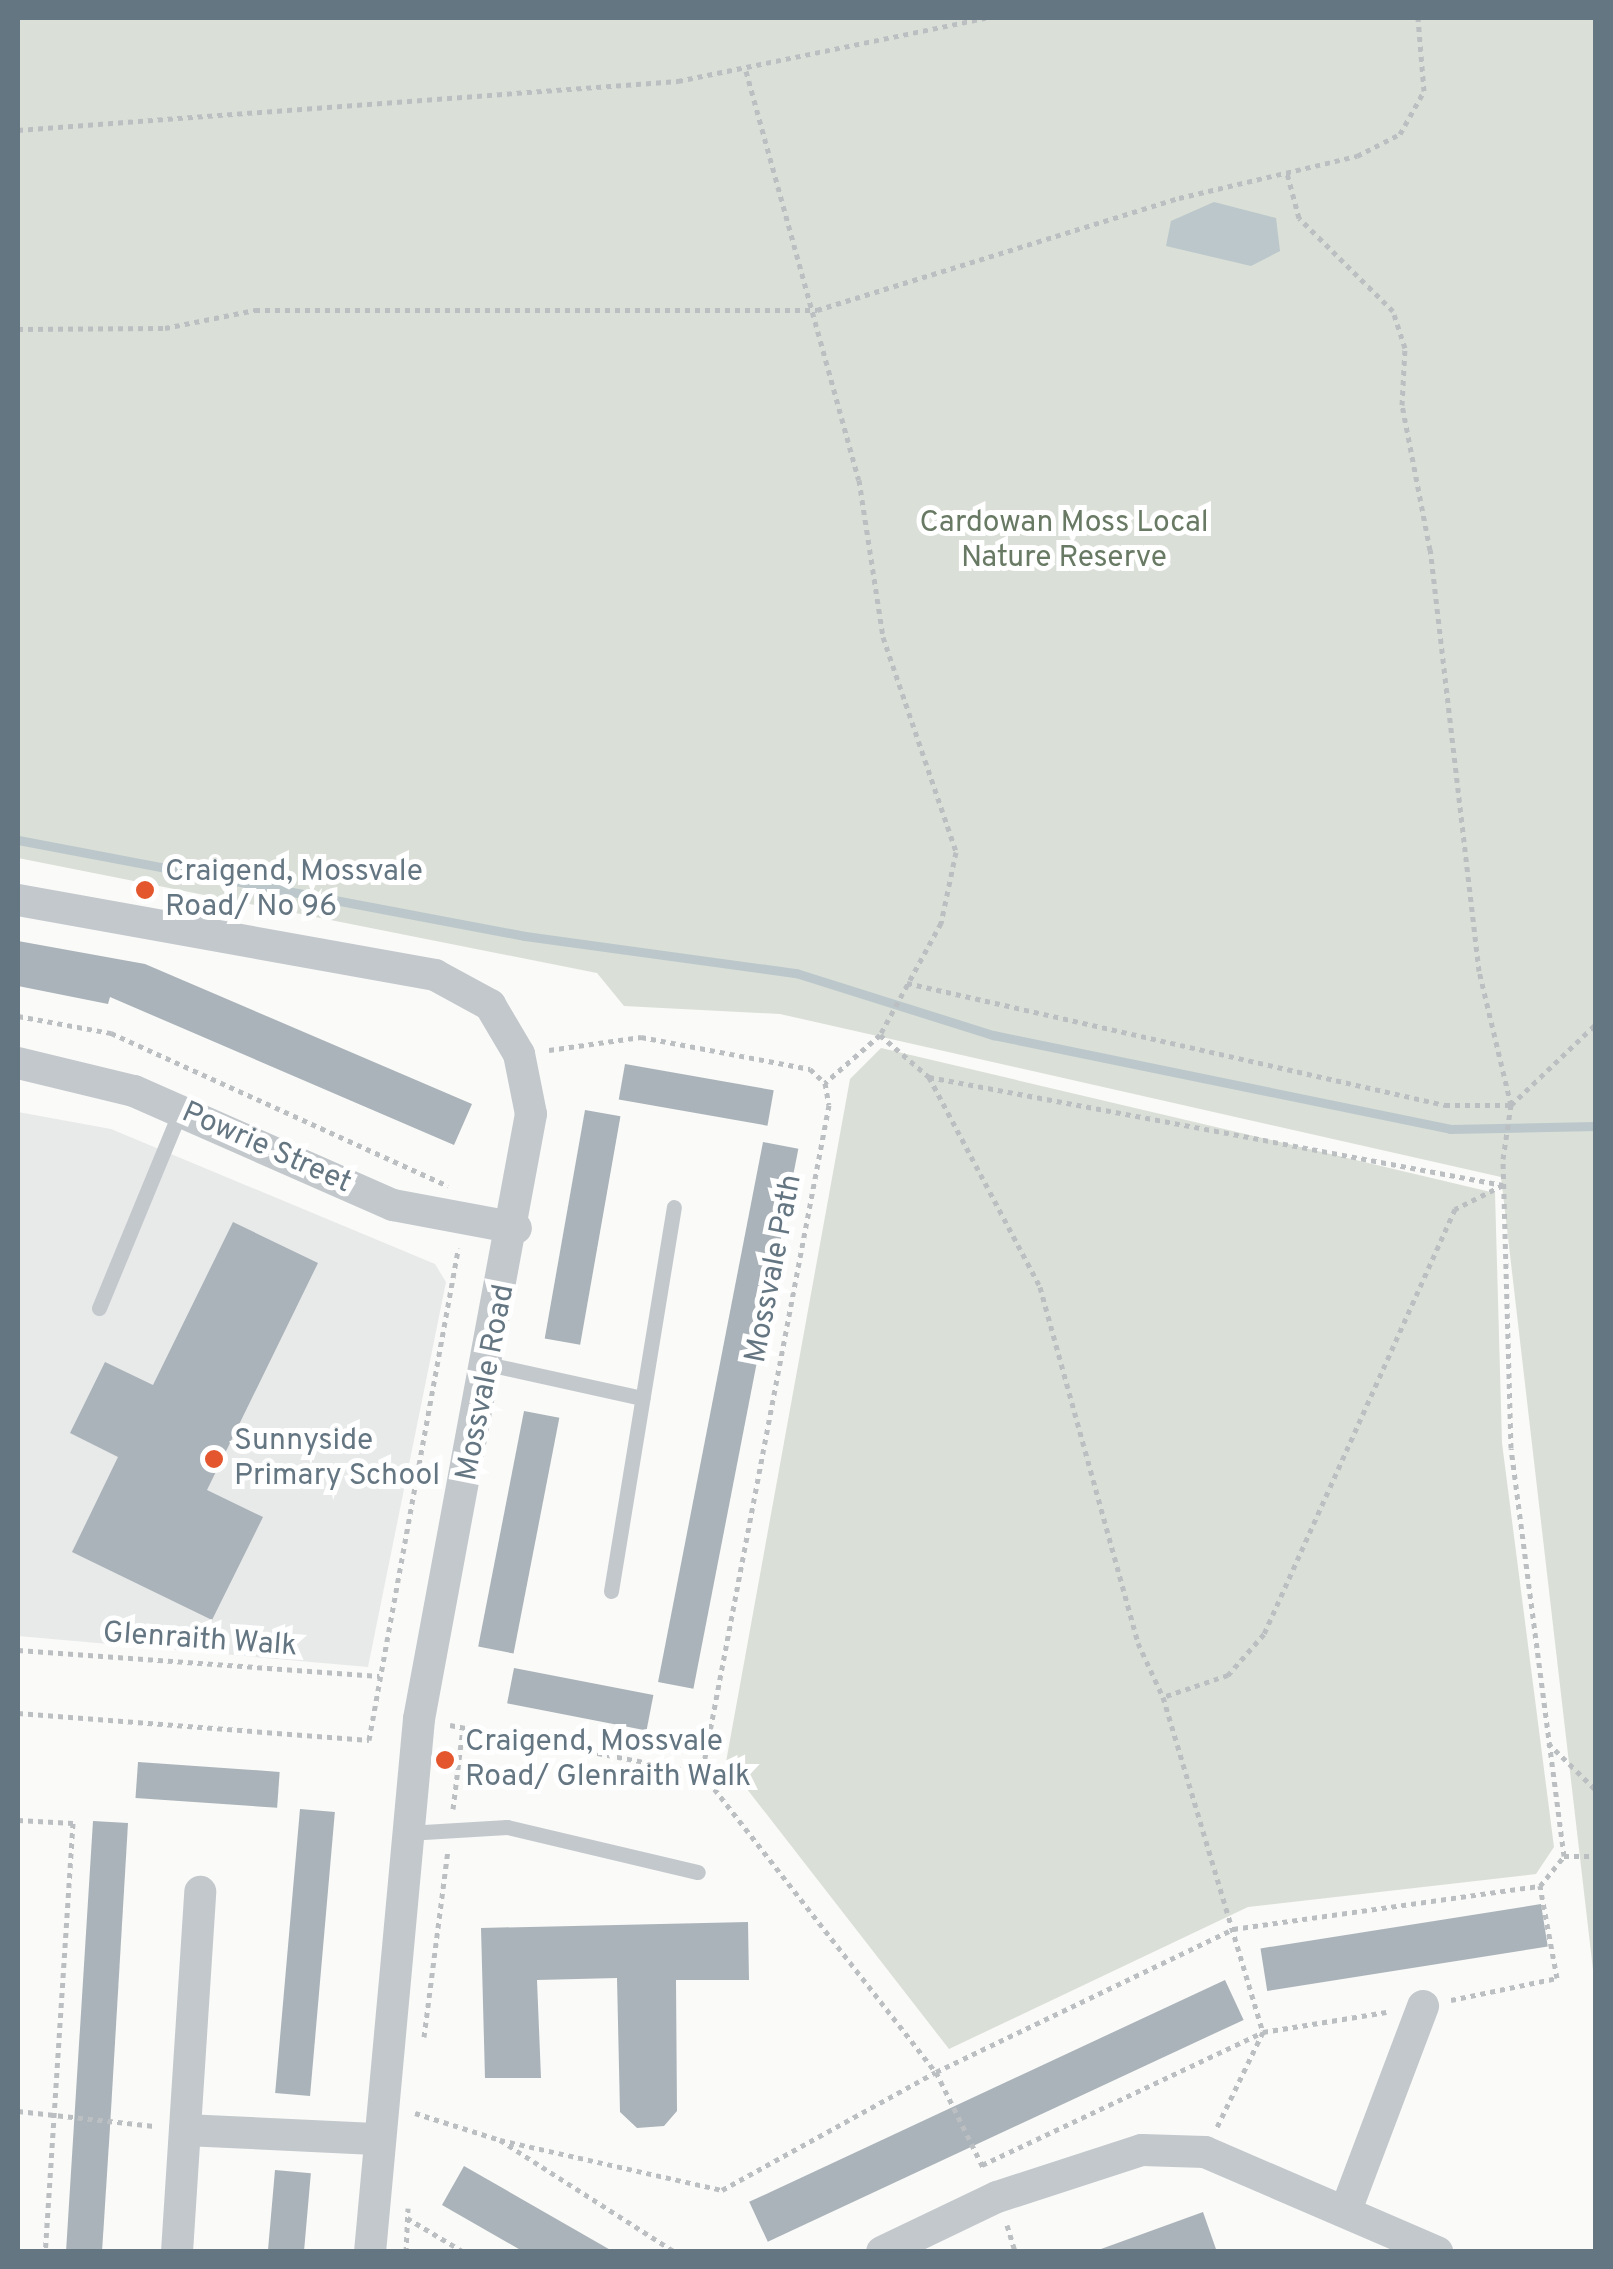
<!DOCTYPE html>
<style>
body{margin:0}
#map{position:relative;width:1613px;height:2269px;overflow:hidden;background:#fafaf8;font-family:Overpass,sans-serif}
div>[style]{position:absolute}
.built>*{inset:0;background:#e8e9e9}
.green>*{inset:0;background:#dadfd7}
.water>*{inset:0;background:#bbc7cb}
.stream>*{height:9px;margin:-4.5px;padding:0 4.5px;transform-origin:4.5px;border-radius:4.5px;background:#bbc7cb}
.building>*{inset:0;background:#aab3b9;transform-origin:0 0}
.path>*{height:5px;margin-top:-2.5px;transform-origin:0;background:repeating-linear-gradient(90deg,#bbbfc2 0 5px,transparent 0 10px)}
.lane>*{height:15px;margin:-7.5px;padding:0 7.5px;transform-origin:7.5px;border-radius:7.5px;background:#c3c8cc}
.street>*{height:32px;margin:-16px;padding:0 16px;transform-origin:16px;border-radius:16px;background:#c3c8cc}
.dots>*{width:28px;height:28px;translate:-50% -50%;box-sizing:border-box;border:5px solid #fff;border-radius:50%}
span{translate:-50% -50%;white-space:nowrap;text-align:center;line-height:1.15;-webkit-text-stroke:10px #fff;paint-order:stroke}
.park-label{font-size:30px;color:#687a64}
.poi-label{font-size:30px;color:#657683}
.left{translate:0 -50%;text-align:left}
.street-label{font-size:30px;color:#657683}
.frame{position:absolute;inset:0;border:20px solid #657683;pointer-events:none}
</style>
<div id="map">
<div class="built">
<div style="clip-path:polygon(18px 1112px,111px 1129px,435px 1264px,446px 1282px,368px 1667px,18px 1636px)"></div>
</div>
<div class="green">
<div style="clip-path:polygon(18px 18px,1595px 18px,1595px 1987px,1501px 1177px,780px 1014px,624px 1006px,597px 973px,18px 858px)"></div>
<div style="clip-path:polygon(881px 1048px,1495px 1193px,1502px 1443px,1554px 1847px,1536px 1874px,1248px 1907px,949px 2049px,726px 1762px,850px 1079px)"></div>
</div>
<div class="water">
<div style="clip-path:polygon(1214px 202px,1276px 218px,1280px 251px,1251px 266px,1166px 246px,1171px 221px)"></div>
</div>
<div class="stream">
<div style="left:18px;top:840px;width:516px;rotate:10.72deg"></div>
<div style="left:525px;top:936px;width:274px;rotate:7.8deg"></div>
<div style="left:796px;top:973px;width:207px;rotate:17.5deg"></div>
<div style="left:993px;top:1035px;width:467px;rotate:11.6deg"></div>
<div style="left:1450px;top:1129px;width:146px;rotate:-1.2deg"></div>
</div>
<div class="building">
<div style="clip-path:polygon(18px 941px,145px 964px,472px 1104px,454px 1145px,110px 997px,108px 1004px,18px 986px)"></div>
<div style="left:625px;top:1064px;width:151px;height:36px;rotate:10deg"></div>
<div style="left:585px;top:1110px;width:36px;height:232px;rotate:10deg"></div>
<div style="left:763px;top:1142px;width:36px;height:550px;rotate:11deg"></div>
<div style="clip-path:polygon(233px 1222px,318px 1263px,207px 1490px,263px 1517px,212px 1620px,72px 1552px,118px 1457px,70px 1433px,105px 1362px,153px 1385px)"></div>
<div style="left:524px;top:1411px;width:36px;height:240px;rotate:11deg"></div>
<div style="left:514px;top:1668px;width:142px;height:36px;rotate:11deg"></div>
<div style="left:138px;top:1762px;width:142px;height:36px;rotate:4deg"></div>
<div style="left:300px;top:1809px;width:35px;height:285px;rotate:5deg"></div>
<div style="clip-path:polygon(93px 1821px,128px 1823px,110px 2127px,102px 2252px,66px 2252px)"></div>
<div style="left:1541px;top:1904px;width:43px;height:284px;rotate:81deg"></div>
<div style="clip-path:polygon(748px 1922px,749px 1980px,676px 1980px,677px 2111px,664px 2126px,637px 2128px,620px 2112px,617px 1978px,537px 1980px,541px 2078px,485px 2078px,481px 1928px)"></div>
<div style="left:1225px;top:1980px;width:44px;height:525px;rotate:65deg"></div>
<div style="clip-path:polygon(464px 2166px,614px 2252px,524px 2252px,442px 2205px)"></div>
<div style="left:275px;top:2170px;width:36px;height:82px;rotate:5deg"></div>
<div style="clip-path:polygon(1203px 2212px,1217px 2252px,1102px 2252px,1101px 2249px)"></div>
</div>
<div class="path">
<div style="left:746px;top:71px;width:424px;rotate:74.6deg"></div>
<div style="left:859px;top:480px;width:159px;rotate:81.3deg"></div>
<div style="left:883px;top:637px;width:227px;rotate:71.2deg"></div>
<div style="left:956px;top:852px;width:73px;rotate:101.9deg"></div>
<div style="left:941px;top:923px;width:128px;rotate:118.6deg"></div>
<div style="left:880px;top:1035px;width:73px;rotate:138.9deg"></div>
<div style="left:18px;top:130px;width:662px;rotate:-4.25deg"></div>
<div style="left:678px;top:81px;width:314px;rotate:-11.6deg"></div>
<div style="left:18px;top:329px;width:147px;rotate:-0.4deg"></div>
<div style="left:165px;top:328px;width:92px;rotate:-11.3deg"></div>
<div style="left:255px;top:310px;width:562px"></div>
<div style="left:817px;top:310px;width:379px;rotate:-17.2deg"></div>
<div style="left:1179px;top:198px;width:183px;rotate:-13.3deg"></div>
<div style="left:1357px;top:156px;width:48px;rotate:-27.1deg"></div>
<div style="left:1400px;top:134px;width:49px;rotate:-60.8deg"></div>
<div style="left:1424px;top:91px;width:73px;rotate:-94.7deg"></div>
<div style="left:907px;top:983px;width:552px;rotate:12.78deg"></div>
<div style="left:1445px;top:1105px;width:66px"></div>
<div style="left:1511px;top:1105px;width:117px;rotate:-43.6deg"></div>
<div style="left:18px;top:1016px;width:95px;rotate:10.4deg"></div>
<div style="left:111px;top:1033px;width:370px;rotate:24.4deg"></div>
<div style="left:880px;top:1035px;width:65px;rotate:40.6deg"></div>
<div style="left:929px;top:1077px;width:238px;rotate:62.1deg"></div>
<div style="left:1040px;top:1287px;width:369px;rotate:74.6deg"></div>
<div style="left:1138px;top:1643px;width:60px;rotate:65.2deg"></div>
<div style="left:1163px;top:1697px;width:350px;rotate:73.4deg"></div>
<div style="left:1263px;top:2032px;width:106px;rotate:115.8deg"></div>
<div style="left:549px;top:1050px;width:93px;rotate:-8deg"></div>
<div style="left:641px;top:1037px;width:172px;rotate:10.7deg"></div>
<div style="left:810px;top:1069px;width:21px;rotate:43deg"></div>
<div style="left:825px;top:1083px;width:22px;rotate:80deg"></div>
<div style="left:829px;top:1105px;width:680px;rotate:100.76deg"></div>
<div style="left:929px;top:1077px;width:584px;rotate:10.66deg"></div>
<div style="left:1503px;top:1185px;width:54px;rotate:153.4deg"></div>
<div style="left:1455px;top:1209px;width:466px;rotate:114.2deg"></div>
<div style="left:1264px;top:1634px;width:55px;rotate:131.3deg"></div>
<div style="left:1228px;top:1675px;width:69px;rotate:161.3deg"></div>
<div style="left:18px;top:1650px;width:362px;rotate:4.1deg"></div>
<div style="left:18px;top:1713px;width:352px;rotate:4.4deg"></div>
<div style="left:369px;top:1740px;width:500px;rotate:-79.7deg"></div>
<div style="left:450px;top:1725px;width:257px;rotate:10.8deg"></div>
<div style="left:702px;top:1773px;width:380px;rotate:52deg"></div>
<div style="left:936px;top:2072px;width:108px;rotate:63.7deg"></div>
<div style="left:1548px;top:1743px;width:67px;rotate:44.4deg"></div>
<div style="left:453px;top:1809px;width:82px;rotate:-83deg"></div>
<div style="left:18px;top:1820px;width:55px;rotate:3.1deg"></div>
<div style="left:73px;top:1823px;width:430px;rotate:93.7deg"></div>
<div style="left:1564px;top:1856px;width:32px"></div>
<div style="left:1451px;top:2000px;width:108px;rotate:-11.7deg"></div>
<div style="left:1557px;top:1978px;width:94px;rotate:-100.5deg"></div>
<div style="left:424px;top:2037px;width:189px;rotate:-82.7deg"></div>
<div style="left:18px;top:2111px;width:137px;rotate:6.3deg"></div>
<div style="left:415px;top:2113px;width:89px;rotate:17.6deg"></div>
<div style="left:500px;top:2140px;width:208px;rotate:32.6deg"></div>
<div style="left:500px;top:2140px;width:228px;rotate:12.7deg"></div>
<div style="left:722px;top:2190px;width:244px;rotate:-28.9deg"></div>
<div style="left:936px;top:2072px;width:330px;rotate:-25.7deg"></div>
<div style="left:1233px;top:1929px;width:310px;rotate:-8deg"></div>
<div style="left:1540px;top:1886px;width:38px;rotate:-51deg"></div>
<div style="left:1564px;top:1856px;width:411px;rotate:-97.4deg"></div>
<div style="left:1511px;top:1448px;width:289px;rotate:-91.6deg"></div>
<div style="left:1503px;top:1159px;width:55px;rotate:-81.6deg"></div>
<div style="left:1511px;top:1105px;width:138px;rotate:-103.4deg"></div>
<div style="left:1479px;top:971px;width:424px;rotate:-96.6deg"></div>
<div style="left:1430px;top:550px;width:148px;rotate:-100.9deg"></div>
<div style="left:1402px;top:405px;width:57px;rotate:-87deg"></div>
<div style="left:1405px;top:348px;width:39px;rotate:-108deg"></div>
<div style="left:1393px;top:311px;width:132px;rotate:-135.3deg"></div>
<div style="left:1299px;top:218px;width:47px;rotate:-104.9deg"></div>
<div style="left:982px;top:2165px;width:311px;rotate:-25.3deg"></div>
<div style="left:1263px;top:2032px;width:125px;rotate:-9.2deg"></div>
<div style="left:407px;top:2218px;width:66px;rotate:30.8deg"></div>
<div style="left:1007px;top:2225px;width:28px;rotate:73deg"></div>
<div style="left:406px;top:2252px;width:44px;rotate:-87.4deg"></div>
</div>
<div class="lane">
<div style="left:99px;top:1308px;width:213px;rotate:-67.6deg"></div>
<div style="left:492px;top:1365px;width:154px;rotate:12.4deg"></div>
<div style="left:611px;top:1591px;width:389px;rotate:-80.7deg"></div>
<div style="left:407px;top:1833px;width:100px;rotate:-3.4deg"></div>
<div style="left:507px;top:1827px;width:196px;rotate:13.3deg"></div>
</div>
<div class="street">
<div style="left:18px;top:900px;width:424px;rotate:10.2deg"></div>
<div style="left:435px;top:975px;width:63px;rotate:28.6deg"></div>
<div style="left:490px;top:1005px;width:57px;rotate:59.4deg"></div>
<div style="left:519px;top:1054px;width:61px;rotate:78.7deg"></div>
<div style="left:531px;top:1114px;width:615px;rotate:100.49deg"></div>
<div style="left:419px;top:1719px;width:535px;rotate:95.25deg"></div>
<div style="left:18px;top:1063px;width:119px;rotate:13.6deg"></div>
<div style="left:134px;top:1091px;width:283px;rotate:23.8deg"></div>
<div style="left:393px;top:1205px;width:125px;rotate:10.6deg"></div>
<div style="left:185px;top:2130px;width:190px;rotate:2.7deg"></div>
<div style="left:1346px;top:2210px;width:218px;rotate:-69.3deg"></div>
<div style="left:177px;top:2252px;width:361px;rotate:-86.3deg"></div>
<div style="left:882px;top:2252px;width:127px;rotate:-25.6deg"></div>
<div style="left:997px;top:2197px;width:152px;rotate:-18deg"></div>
<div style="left:1142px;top:2150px;width:63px;rotate:1.8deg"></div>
<div style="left:1205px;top:2152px;width:253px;rotate:23.3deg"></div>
</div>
<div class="dots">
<div style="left:145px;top:890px;background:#e4572e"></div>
<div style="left:214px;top:1459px;background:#e4572e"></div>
<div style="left:445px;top:1760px;background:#e4572e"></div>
</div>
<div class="park-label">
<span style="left:1064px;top:541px">Cardowan Moss Local<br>Nature Reserve</span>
</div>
<div class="poi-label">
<span class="left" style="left:165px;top:890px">Craigend, Mossvale<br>Road/ No 96</span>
<span class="left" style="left:234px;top:1459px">Sunnyside<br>Primary School</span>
<span class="left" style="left:465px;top:1760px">Craigend, Mossvale<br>Road/ Glenraith Walk</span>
</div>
<div class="street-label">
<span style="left:266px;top:1149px;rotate:24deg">Powrie Street</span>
<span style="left:775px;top:1269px;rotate:-79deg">Mossvale Path</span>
<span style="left:487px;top:1383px;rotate:-79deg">Mossvale Road</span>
<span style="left:200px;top:1641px;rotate:4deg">Glenraith Walk</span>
</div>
<div class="frame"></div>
</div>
